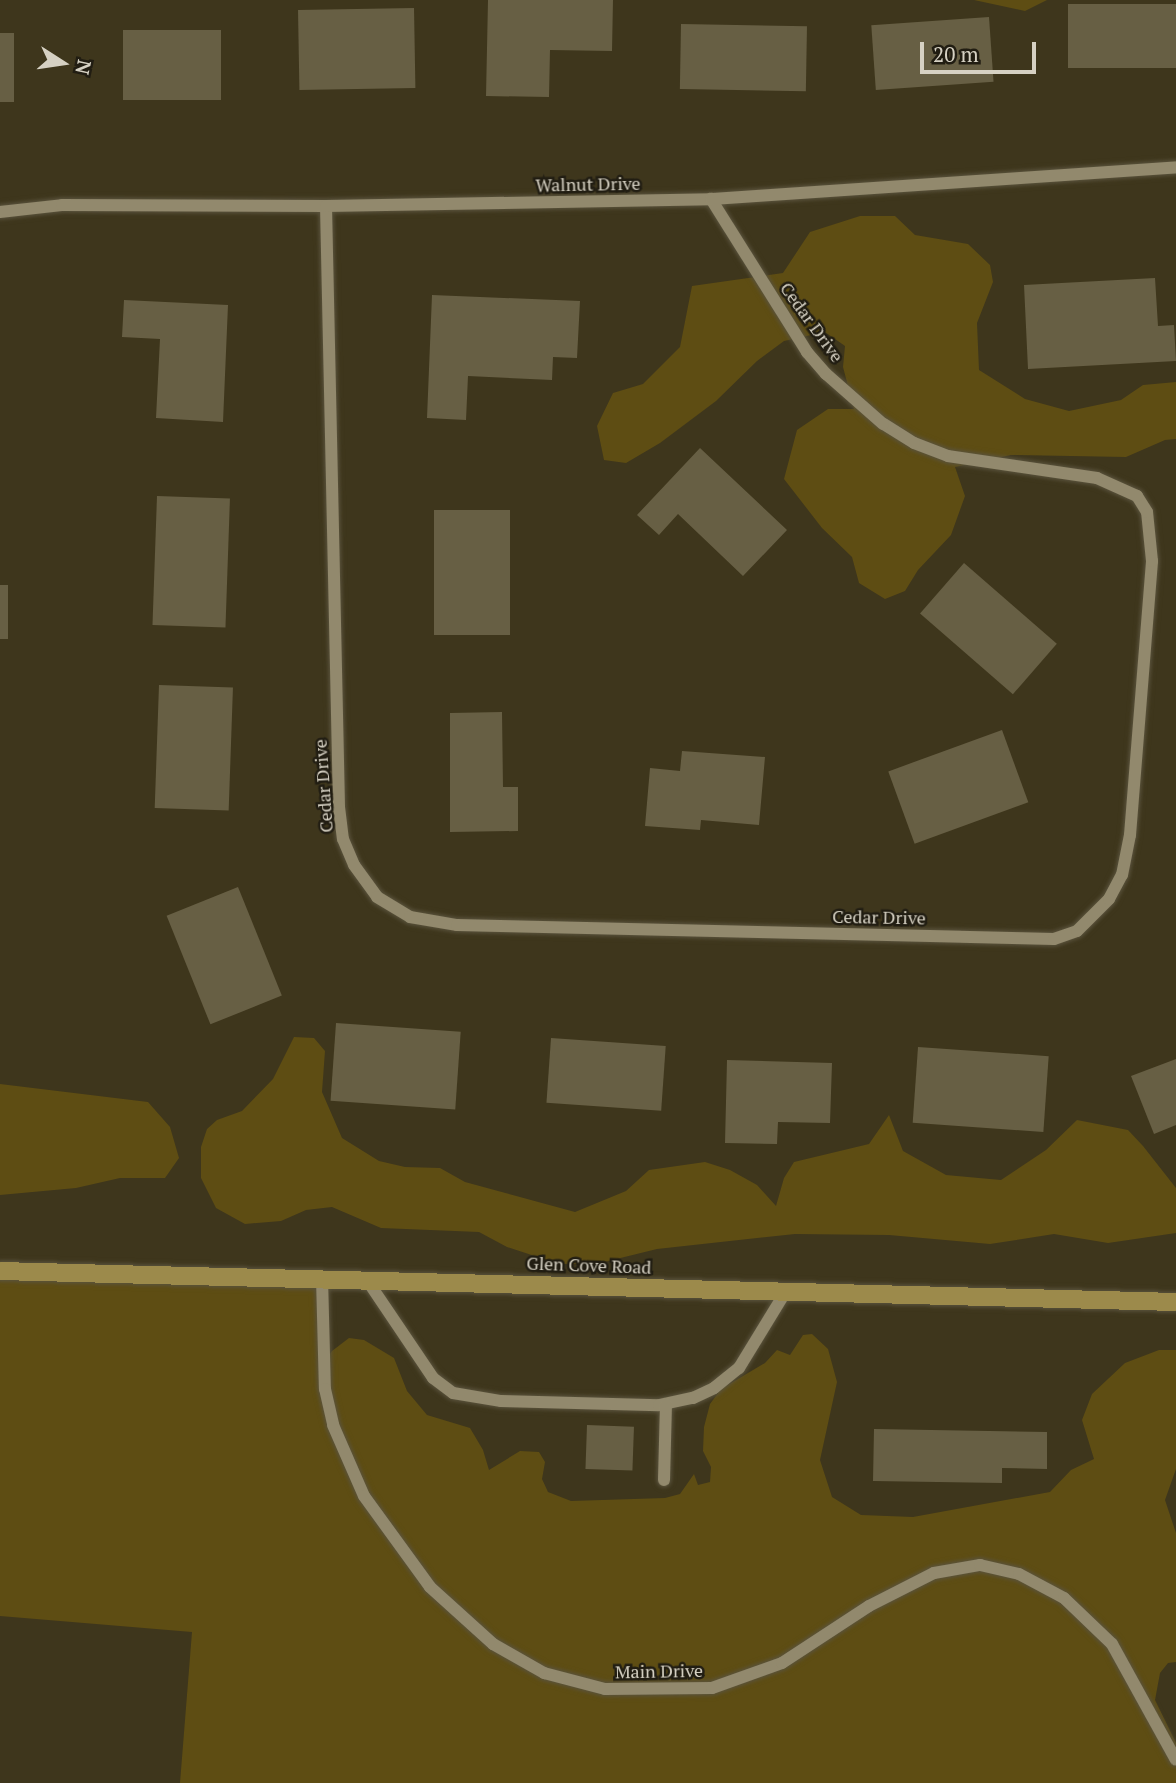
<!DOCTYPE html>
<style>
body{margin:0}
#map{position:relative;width:1176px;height:1783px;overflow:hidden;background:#3e361c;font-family:"PT Serif",serif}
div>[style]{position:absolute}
.green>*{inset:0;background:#5e4d13}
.building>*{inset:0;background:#675f44;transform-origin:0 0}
.roads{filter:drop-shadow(0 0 2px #5a533d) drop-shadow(0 0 2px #5a533d)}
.minor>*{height:12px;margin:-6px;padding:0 6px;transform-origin:6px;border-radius:6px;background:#92896d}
.major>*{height:18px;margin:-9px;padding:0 9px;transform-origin:9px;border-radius:9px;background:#9c8a4b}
span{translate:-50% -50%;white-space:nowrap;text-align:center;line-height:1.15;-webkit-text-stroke:5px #211d12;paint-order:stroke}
.street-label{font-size:18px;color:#d6d1c3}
.north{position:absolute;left:28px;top:28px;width:70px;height:70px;-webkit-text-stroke:5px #211d12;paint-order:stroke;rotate:102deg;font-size:19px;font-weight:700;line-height:28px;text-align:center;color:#d6d1c3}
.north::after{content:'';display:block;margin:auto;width:24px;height:32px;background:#d6d1c3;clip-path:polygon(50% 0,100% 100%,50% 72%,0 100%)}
.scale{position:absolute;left:920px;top:42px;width:116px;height:32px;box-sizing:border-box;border:4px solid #d6d1c3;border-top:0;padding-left:9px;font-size:21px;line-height:24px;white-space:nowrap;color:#d6d1c3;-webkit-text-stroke:5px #211d12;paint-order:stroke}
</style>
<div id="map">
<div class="green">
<div style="clip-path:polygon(974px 0,1047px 0,1025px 11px)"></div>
<div style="clip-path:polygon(860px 216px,895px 216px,915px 235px,968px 244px,990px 265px,993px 282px,977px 323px,979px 370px,1025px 399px,1069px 411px,1121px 400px,1143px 385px,1176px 382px,1176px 439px,1165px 440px,1126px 457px,1011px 455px,955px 467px,965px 496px,951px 535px,918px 570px,905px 591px,885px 599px,859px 583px,852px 557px,822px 528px,784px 479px,797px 430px,828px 409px,854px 409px,843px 367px,845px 346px,825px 332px,784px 341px,757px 361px,716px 401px,660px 443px,626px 463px,604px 460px,597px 426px,613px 393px,643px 384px,680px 347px,692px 286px,783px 273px,810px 232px)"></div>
<div style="clip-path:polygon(294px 1037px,314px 1038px,325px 1051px,322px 1092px,342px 1138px,379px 1161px,405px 1167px,440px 1168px,465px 1182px,575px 1212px,626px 1191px,649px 1170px,705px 1162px,730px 1170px,757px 1185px,776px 1206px,784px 1178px,794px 1162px,869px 1144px,889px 1115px,903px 1151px,946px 1175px,1001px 1180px,1046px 1150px,1077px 1120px,1128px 1130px,1143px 1146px,1176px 1188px,1176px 1233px,1108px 1243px,1054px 1234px,990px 1244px,889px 1235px,795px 1234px,657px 1249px,596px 1264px,559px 1264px,507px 1247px,479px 1232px,381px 1228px,332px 1207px,306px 1210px,281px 1221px,245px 1224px,216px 1208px,201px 1178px,201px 1147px,207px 1129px,217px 1120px,242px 1111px,273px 1079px)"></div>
<div style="clip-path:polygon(0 1084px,148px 1102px,170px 1127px,179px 1158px,165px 1178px,120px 1178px,76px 1188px,0 1195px)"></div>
<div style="clip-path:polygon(0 1271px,322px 1278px,323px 1364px,332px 1351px,349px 1338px,364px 1340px,394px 1358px,407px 1391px,427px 1415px,470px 1428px,483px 1450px,489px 1470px,520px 1451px,539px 1452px,545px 1462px,542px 1479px,548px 1492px,571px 1501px,665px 1498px,680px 1494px,694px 1474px,698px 1485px,710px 1482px,711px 1467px,703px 1451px,704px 1427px,710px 1404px,721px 1389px,765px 1363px,777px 1350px,790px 1355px,803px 1335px,812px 1334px,828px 1349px,837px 1382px,820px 1460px,832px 1497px,861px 1515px,913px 1517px,1050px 1492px,1071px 1470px,1094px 1459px,1082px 1420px,1092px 1394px,1125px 1363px,1159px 1350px,1176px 1350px,1176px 1469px,1165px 1500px,1176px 1533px,1176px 1662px,1168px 1663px,1160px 1673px,1155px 1700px,1176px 1743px,1176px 1783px,180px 1783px,192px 1632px,0 1616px)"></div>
</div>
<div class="building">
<div style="clip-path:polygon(488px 0,613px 0,612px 51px,550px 50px,549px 97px,486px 96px)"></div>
<div style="left:1176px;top:4px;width:64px;height:108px;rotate:90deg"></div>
<div style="left:414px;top:8px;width:80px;height:116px;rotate:89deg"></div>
<div style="left:989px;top:17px;width:65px;height:118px;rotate:86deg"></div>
<div style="left:681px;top:24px;width:126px;height:65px;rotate:1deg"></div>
<div style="left:123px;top:30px;width:98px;height:70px"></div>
<div style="left:0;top:33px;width:14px;height:69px"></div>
<div style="clip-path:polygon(1155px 278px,1158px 326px,1174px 325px,1176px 361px,1028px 369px,1024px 285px)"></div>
<div style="clip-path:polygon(432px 295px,580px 301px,577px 358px,553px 357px,552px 380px,468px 376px,466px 420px,427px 418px)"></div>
<div style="clip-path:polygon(124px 300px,228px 305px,223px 422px,156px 418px,160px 339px,122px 337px)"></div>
<div style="clip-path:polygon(700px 448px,787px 530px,743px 576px,678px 514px,659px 535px,637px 515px)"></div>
<div style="left:157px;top:496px;width:73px;height:129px;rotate:2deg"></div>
<div style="left:510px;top:510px;width:125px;height:76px;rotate:90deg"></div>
<div style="left:964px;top:563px;width:123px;height:67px;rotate:41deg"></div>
<div style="left:0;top:585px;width:8px;height:54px"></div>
<div style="left:159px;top:685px;width:74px;height:123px;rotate:2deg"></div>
<div style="clip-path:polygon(502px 712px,503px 787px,518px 787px,518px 831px,450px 832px,450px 713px)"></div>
<div style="left:1002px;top:730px;width:77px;height:121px;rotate:70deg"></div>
<div style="clip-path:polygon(682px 751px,765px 757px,759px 825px,701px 820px,700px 830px,645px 826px,650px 768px,680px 771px)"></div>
<div style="left:238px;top:887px;width:117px;height:77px;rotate:68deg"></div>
<div style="left:336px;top:1023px;width:125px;height:78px;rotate:4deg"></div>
<div style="left:551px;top:1038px;width:115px;height:65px;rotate:4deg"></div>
<div style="left:918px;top:1047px;width:131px;height:76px;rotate:4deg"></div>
<div style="clip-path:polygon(1176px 1059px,1176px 1125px,1154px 1134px,1131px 1076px)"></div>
<div style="clip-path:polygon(727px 1060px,832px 1063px,830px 1123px,778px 1122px,777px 1144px,725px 1143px)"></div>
<div style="left:587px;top:1425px;width:47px;height:44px;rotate:2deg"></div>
<div style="clip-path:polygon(874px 1429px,1047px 1432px,1047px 1469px,1002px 1468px,1002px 1483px,873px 1481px)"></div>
</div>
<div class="roads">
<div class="minor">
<div style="left:326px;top:206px;width:601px;rotate:88.76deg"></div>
<div style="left:339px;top:807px;width:32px;rotate:83deg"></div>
<div style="left:343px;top:839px;width:28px;rotate:67deg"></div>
<div style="left:354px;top:865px;width:39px;rotate:54deg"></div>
<div style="left:377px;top:897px;width:39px;rotate:31deg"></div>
<div style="left:410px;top:917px;width:48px;rotate:9.7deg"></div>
<div style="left:457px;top:925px;width:597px;rotate:1.34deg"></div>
<div style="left:1054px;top:939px;width:24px;rotate:-19deg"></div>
<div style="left:1077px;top:931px;width:45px;rotate:-45deg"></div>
<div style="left:1109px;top:899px;width:27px;rotate:-62deg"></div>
<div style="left:1122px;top:875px;width:41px;rotate:-78.7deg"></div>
<div style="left:1130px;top:835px;width:275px;rotate:-85.4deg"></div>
<div style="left:1152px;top:561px;width:49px;rotate:-95.8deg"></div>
<div style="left:1147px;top:512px;width:19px;rotate:-122deg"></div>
<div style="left:1137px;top:496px;width:44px;rotate:-155.8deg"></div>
<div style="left:1097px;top:478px;width:151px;rotate:-171.6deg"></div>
<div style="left:948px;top:456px;width:36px;rotate:-159deg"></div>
<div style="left:914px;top:443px;width:36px;rotate:-148deg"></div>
<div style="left:883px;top:424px;width:76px;rotate:-138.7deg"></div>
<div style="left:826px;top:374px;width:29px;rotate:-131deg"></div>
<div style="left:807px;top:352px;width:181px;rotate:-122.1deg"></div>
<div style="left:0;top:212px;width:62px;rotate:-6.4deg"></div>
<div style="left:62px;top:205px;width:264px;rotate:0.2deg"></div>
<div style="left:326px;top:206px;width:385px;rotate:-1deg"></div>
<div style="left:711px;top:199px;width:466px;rotate:-3.9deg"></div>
<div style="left:322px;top:1278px;width:111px;rotate:88.5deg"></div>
<div style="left:325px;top:1389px;width:37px;rotate:77deg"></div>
<div style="left:333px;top:1425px;width:77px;rotate:66.4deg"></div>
<div style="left:364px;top:1496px;width:112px;rotate:54deg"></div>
<div style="left:430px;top:1587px;width:85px;rotate:42.1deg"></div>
<div style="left:493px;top:1644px;width:59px;rotate:29.6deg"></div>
<div style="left:544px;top:1673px;width:63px;rotate:14.7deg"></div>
<div style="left:605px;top:1689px;width:107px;rotate:-0.5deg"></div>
<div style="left:712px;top:1688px;width:74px;rotate:-19.7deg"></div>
<div style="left:782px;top:1663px;width:104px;rotate:-33.2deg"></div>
<div style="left:869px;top:1606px;width:73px;rotate:-26.9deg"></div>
<div style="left:934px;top:1573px;width:47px;rotate:-9.9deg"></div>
<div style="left:980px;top:1565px;width:40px;rotate:13deg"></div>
<div style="left:1019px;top:1574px;width:51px;rotate:28.1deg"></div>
<div style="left:1064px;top:1598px;width:66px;rotate:43.8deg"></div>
<div style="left:1112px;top:1644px;width:132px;rotate:61.1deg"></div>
<div style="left:367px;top:1280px;width:118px;rotate:56deg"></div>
<div style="left:433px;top:1378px;width:25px;rotate:37deg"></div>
<div style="left:453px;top:1393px;width:49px;rotate:9.5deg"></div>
<div style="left:501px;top:1401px;width:158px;rotate:1.5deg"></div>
<div style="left:659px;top:1405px;width:35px;rotate:-12deg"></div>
<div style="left:693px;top:1398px;width:23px;rotate:-25deg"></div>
<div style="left:714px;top:1388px;width:32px;rotate:-39deg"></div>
<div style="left:739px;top:1368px;width:90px;rotate:-58.6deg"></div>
<div style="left:664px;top:1480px;width:76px;rotate:-88.5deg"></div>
</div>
<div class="major">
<div style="left:0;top:1271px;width:1176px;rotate:1.51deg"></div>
</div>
</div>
<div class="street-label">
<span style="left:588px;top:184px;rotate:-1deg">Walnut Drive</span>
<span style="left:812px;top:322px;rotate:54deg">Cedar Drive</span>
<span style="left:323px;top:786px;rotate:-94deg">Cedar Drive</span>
<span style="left:879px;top:917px;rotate:1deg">Cedar Drive</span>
<span style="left:589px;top:1265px;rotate:2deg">Glen Cove Road</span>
<span style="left:659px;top:1671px;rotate:-1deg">Main Drive</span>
</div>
<div class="north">N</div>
<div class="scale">20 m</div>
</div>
